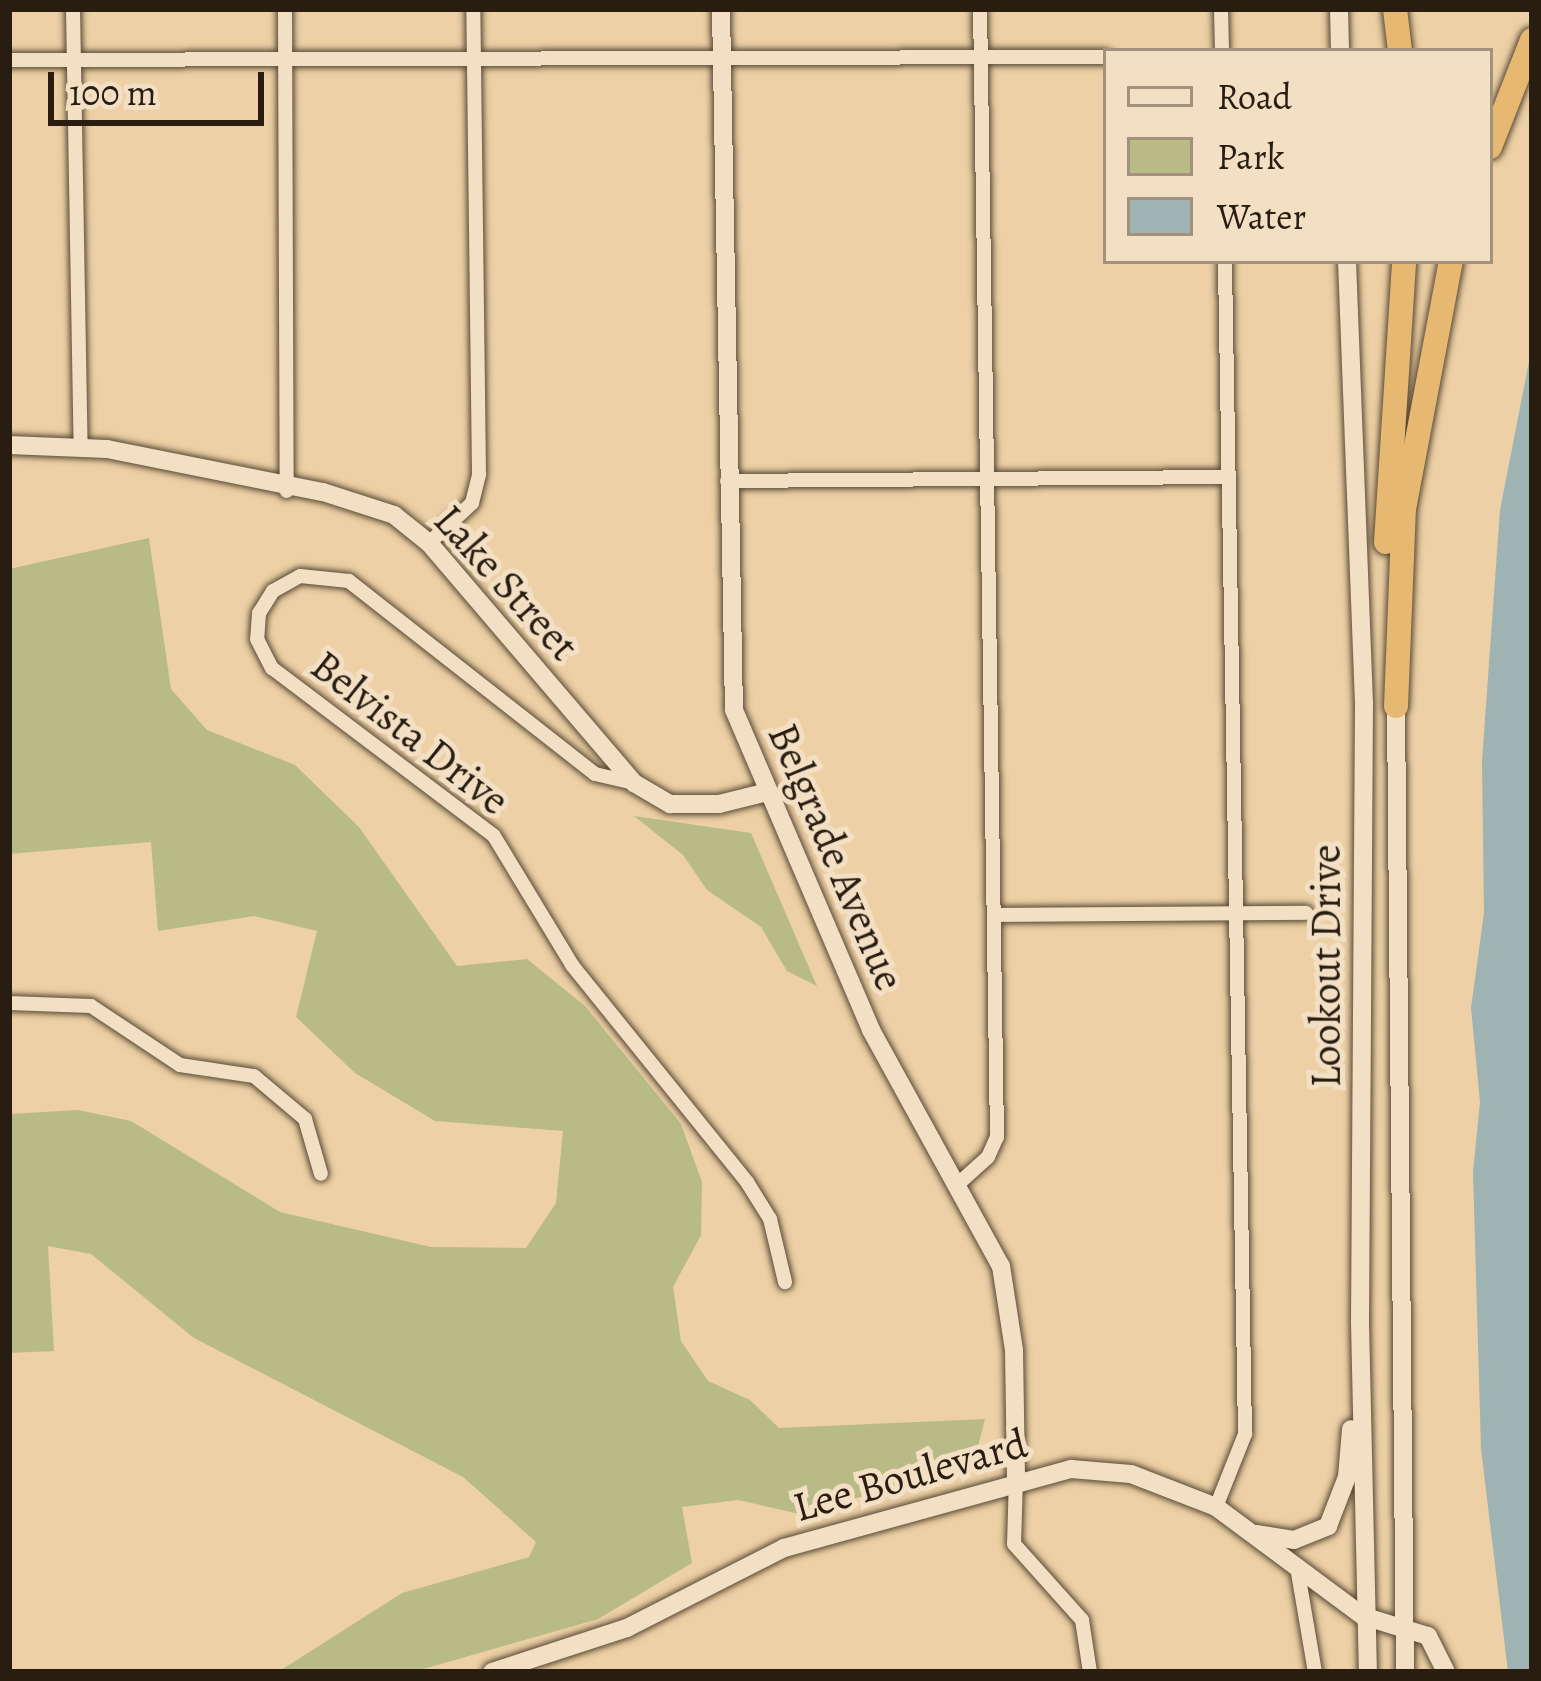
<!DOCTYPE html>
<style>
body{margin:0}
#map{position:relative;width:1541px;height:1681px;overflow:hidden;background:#edd0a5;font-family:Alegreya,serif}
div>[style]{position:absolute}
.green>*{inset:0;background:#b9bb86}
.water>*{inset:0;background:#9fb3b3}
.roads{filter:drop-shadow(0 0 3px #594a35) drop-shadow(0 0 3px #594a35)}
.street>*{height:14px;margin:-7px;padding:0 7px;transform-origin:7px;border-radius:7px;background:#f3e0c4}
.secondary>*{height:18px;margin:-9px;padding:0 9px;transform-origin:9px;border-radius:9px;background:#f3e0c4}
.highway>*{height:24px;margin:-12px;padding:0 12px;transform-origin:12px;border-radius:12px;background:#e6b872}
span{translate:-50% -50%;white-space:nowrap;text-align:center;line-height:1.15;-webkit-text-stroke:10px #f3e0c4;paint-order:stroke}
.street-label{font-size:42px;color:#281d10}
.frame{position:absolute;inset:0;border:12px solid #281d10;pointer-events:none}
.legend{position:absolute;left:1103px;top:48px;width:390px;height:216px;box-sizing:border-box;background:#f3e0c4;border:3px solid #a2927c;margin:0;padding:15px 21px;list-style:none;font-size:36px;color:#281d10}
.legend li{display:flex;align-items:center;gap:24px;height:60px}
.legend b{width:60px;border:3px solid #a2927c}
.scale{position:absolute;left:48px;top:72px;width:216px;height:54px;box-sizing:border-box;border:6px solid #281d10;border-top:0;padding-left:15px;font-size:36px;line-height:42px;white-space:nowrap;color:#281d10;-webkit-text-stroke:9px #f3e0c4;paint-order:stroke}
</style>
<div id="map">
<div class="green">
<div style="clip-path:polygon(149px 538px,171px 689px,207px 730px,295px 765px,359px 827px,457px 966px,527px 959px,585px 1006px,681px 1124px,702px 1182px,701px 1235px,673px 1287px,681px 1341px,708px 1381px,750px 1400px,779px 1428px,985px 1419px,973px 1465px,800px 1514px,738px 1500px,682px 1507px,692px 1563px,598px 1619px,413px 1672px,278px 1672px,402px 1593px,529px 1557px,536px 1542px,463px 1477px,194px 1338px,91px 1254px,48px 1246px,54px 1351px,9px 1353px,9px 1114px,78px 1110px,131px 1121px,280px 1212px,431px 1247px,526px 1248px,556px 1203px,563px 1131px,435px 1121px,355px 1073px,296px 1017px,317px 931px,254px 916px,158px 931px,151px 842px,9px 854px,9px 569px)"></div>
<div style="clip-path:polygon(634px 816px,751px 833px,817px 986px,787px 971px,761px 927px,707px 890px,683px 855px)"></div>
</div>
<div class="water">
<div style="clip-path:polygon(1532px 346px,1532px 1672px,1508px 1672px,1481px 1449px,1473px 1172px,1480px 1102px,1471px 1008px,1484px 913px,1482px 761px,1500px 510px)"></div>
</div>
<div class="roads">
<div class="street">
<div style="left:73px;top:9px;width:437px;rotate:89deg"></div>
<div style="left:285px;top:9px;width:482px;rotate:89.8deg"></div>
<div style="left:1221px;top:9px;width:42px;rotate:88.6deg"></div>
<div style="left:9px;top:60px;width:1097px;rotate:-0.16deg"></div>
<div style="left:727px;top:481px;width:502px;rotate:-0.46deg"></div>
<div style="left:429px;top:543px;width:59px;rotate:-42.9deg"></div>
<div style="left:472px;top:503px;width:30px;rotate:-76deg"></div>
<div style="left:479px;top:474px;width:465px;rotate:-90.7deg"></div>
<div style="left:634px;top:783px;width:40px;rotate:-167deg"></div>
<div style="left:595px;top:774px;width:313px;rotate:-141.9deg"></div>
<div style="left:349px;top:581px;width:49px;rotate:-174.2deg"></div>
<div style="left:300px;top:576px;width:31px;rotate:151deg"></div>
<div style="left:273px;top:591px;width:26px;rotate:122deg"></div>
<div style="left:259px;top:613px;width:26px;rotate:94deg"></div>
<div style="left:257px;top:639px;width:33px;rotate:63deg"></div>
<div style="left:272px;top:668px;width:278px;rotate:37.1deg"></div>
<div style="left:494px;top:836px;width:151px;rotate:58.8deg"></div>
<div style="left:572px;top:965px;width:279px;rotate:51.1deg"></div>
<div style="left:747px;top:1182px;width:44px;rotate:58.1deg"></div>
<div style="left:770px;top:1219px;width:65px;rotate:76.6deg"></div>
<div style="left:994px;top:915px;width:312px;rotate:-0.4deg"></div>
<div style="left:9px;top:1003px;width:82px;rotate:2.1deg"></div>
<div style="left:91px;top:1006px;width:107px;rotate:33.5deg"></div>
<div style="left:180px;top:1065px;width:75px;rotate:8.5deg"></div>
<div style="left:254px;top:1076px;width:67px;rotate:40.1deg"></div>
<div style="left:305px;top:1119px;width:57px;rotate:73.8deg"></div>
<div style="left:958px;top:1184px;width:40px;rotate:-42deg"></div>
<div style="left:988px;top:1157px;width:22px;rotate:-66deg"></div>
<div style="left:997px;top:1137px;width:1128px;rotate:-90.86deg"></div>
<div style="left:1016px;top:1478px;width:66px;rotate:91.7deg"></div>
<div style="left:1014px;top:1544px;width:102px;rotate:48.2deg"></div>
<div style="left:1082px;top:1620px;width:53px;rotate:81.3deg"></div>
<div style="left:1216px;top:1507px;width:79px;rotate:-68.3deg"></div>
<div style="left:1245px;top:1434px;width:1173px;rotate:-90.98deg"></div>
<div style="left:1297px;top:1567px;width:107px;rotate:80.3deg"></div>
</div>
<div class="secondary">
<div style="left:721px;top:9px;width:701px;rotate:88.94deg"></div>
<div style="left:734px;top:710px;width:348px;rotate:66.8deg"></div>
<div style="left:871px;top:1030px;width:269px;rotate:61.2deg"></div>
<div style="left:1001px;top:1266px;width:85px;rotate:81.2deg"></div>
<div style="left:1014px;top:1350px;width:128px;rotate:89.1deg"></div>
<div style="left:1339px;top:9px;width:42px;rotate:88.6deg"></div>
<div style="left:1347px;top:261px;width:443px;rotate:87.8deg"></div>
<div style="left:1364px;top:704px;width:619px;rotate:90.37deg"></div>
<div style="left:1360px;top:1323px;width:349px;rotate:88.7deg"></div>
<div style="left:9px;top:445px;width:98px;rotate:2.3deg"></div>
<div style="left:107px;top:449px;width:220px;rotate:11.3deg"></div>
<div style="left:323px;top:492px;width:75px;rotate:17.9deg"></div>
<div style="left:394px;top:515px;width:45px;rotate:38.7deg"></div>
<div style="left:429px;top:543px;width:316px;rotate:49.5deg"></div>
<div style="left:634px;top:783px;width:42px;rotate:30.3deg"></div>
<div style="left:670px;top:804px;width:49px"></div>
<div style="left:719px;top:804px;width:49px;rotate:-14deg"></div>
<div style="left:1396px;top:706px;width:966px;rotate:89.47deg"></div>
<div style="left:1256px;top:1534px;width:38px;rotate:9deg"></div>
<div style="left:1294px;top:1540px;width:37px;rotate:-22deg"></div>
<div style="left:1328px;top:1526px;width:53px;rotate:-68.8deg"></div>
<div style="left:1347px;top:1477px;width:48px;rotate:-85.2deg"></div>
<div style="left:492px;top:1672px;width:142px;rotate:-18.1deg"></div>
<div style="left:627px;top:1628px;width:176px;rotate:-27deg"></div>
<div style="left:784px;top:1548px;width:298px;rotate:-15.4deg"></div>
<div style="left:1071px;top:1469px;width:60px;rotate:4.8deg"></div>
<div style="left:1131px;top:1474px;width:91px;rotate:21.2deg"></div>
<div style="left:1216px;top:1507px;width:183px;rotate:36.6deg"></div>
<div style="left:1363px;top:1616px;width:68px;rotate:17.1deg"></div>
<div style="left:1428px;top:1636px;width:40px;rotate:63.4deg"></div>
</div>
<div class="highway">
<div style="left:1395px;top:9px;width:42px;rotate:83.2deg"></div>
<div style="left:1490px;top:147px;width:115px;rotate:-68.6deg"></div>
<div style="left:1386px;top:542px;width:282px;rotate:-86.3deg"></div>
<div style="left:1396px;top:706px;width:197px;rotate:-87.7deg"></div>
<div style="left:1404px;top:509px;width:252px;rotate:-79.3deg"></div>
</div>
</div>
<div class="street-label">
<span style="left:506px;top:583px;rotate:48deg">Lake Street</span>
<span style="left:410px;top:733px;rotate:38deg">Belvista Drive</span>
<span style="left:836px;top:857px;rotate:67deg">Belgrade Avenue</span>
<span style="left:1326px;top:966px;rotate:-90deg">Lookout Drive</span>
<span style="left:910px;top:1475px;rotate:-16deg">Lee Boulevard</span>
</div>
<div class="frame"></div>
<ul class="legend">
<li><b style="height:15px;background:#f3e0c4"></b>Road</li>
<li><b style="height:33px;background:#b9bb86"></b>Park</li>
<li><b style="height:33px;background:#9fb3b3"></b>Water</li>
</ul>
<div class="scale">100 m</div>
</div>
